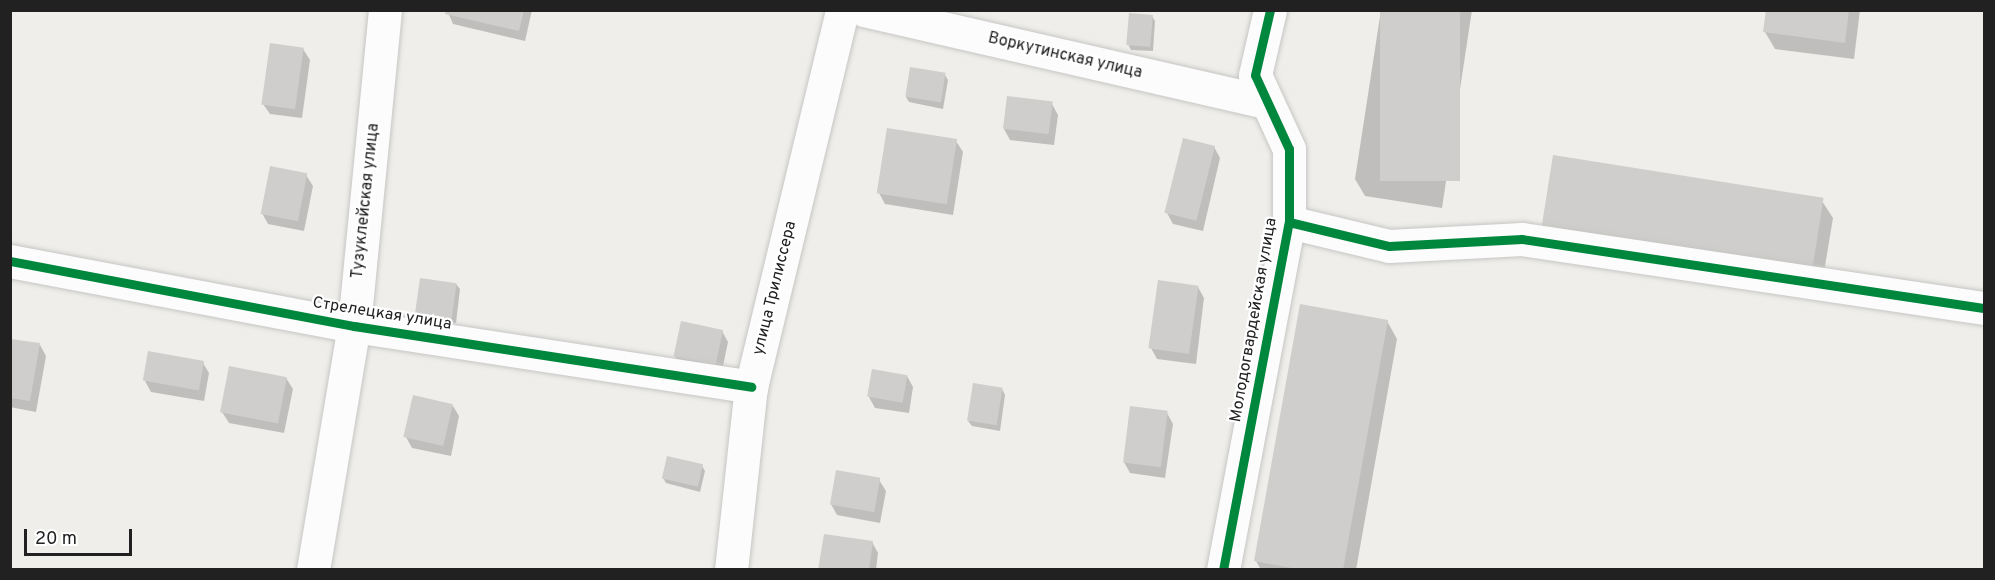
<!DOCTYPE html>
<meta charset="utf-8">
<style>
body{margin:0}
#map{position:relative;width:1995px;height:580px;overflow:hidden;background:#efeeeb;font-family:Overpass,sans-serif}
div>[style]{position:absolute}
.shadow>*{inset:0;background:#0003}
.building>*{inset:0;background:#d0cecc;transform-origin:0 0}
.roads{filter:drop-shadow(0 0 2px #c6c6c4) drop-shadow(0 0 2px #c6c6c4)}
.street>*{height:33px;margin:-16.5px;padding:0 16.5px;transform-origin:16.5px;border-radius:16.5px;background:#fdfcfc}
.cycleway>*{height:9px;margin:-4.5px;padding:0 4.5px;transform-origin:4.5px;border-radius:4.5px;background:#00873e}
span{translate:-50% -50%;white-space:nowrap;text-align:center;line-height:1.15;-webkit-text-stroke:4.5px #fff;paint-order:stroke}
.street-label{font-size:16px;color:#212121}
.frame{position:absolute;inset:0;border:12px solid #212121;pointer-events:none}
.scale{position:absolute;left:24px;top:529px;width:108px;height:27px;box-sizing:border-box;border:3px solid #212121;border-top:0;padding-left:8px;font-size:18px;line-height:21px;white-space:nowrap;color:#212121;-webkit-text-stroke:4px #fff;paint-order:stroke}
</style>
<div id="map">
<div class="shadow">
<div style="clip-path:polygon(447px 10px,532px 10px,525px 41px,453px 24px)"></div>
<div style="clip-path:polygon(1381px 10px,1472px 10px,1442px 208px,1365px 196px,1355px 179px)"></div>
<div style="clip-path:polygon(1767px 10px,1860px 10px,1854px 59px,1775px 49px,1765px 32px)"></div>
<div style="clip-path:polygon(1152px 16px,1155px 21px,1153px 51px,1131px 50px,1128px 44px)"></div>
<div style="clip-path:polygon(303px 49px,310px 60px,302px 118px,270px 114px,263px 104px)"></div>
<div style="clip-path:polygon(945px 75px,948px 80px,943px 109px,909px 102px,906px 97px)"></div>
<div style="clip-path:polygon(1052px 104px,1058px 115px,1054px 145px,1010px 140px,1004px 129px)"></div>
<div style="clip-path:polygon(956px 141px,963px 152px,953px 215px,885px 204px,879px 193px)"></div>
<div style="clip-path:polygon(1214px 147px,1220px 158px,1203px 231px,1173px 224px,1167px 213px)"></div>
<div style="clip-path:polygon(306px 175px,313px 186px,304px 231px,268px 224px,262px 213px)"></div>
<div style="clip-path:polygon(1822px 201px,1833px 218px,1821px 290px,1542px 228px)"></div>
<div style="clip-path:polygon(456px 284px,460px 289px,456px 323px,420px 319px,417px 313px)"></div>
<div style="clip-path:polygon(1198px 287px,1204px 298px,1196px 364px,1157px 359px,1151px 348px)"></div>
<div style="clip-path:polygon(1387px 321px,1397px 339px,1356px 570px,1261px 570px,1256px 561px)"></div>
<div style="clip-path:polygon(722px 331px,728px 342px,721px 376px,681px 367px,675px 356px)"></div>
<div style="clip-path:polygon(10px 340px,40px 345px,46px 356px,36px 412px,10px 407px)"></div>
<div style="clip-path:polygon(203px 363px,209px 373px,204px 401px,151px 392px,145px 381px)"></div>
<div style="clip-path:polygon(907px 376px,913px 387px,909px 413px,875px 408px,869px 397px)"></div>
<div style="clip-path:polygon(286px 378px,293px 389px,284px 433px,229px 423px,222px 412px)"></div>
<div style="clip-path:polygon(1002px 389px,1005px 395px,1000px 431px,972px 426px,968px 421px)"></div>
<div style="clip-path:polygon(453px 406px,459px 416px,451px 456px,412px 448px,406px 437px)"></div>
<div style="clip-path:polygon(1167px 413px,1173px 424px,1165px 478px,1130px 473px,1124px 462px)"></div>
<div style="clip-path:polygon(702px 466px,705px 471px,700px 492px,666px 483px,663px 478px)"></div>
<div style="clip-path:polygon(879px 480px,886px 491px,880px 523px,837px 515px,831px 504px)"></div>
<div style="clip-path:polygon(872px 542px,878px 553px,876px 570px,820px 570px)"></div>
</div>
<div class="building">
<div style="clip-path:polygon(446px 10px,524px 10px,519px 31px,445px 14px)"></div>
<div style="left:1380px;top:10px;width:80px;height:171px"></div>
<div style="clip-path:polygon(1766px 10px,1849px 10px,1845px 43px,1763px 32px)"></div>
<div style="left:1129px;top:13px;width:24px;height:32px;rotate:5deg"></div>
<div style="left:270px;top:43px;width:34px;height:62px;rotate:8deg"></div>
<div style="left:910px;top:67px;width:36px;height:30px;rotate:9deg"></div>
<div style="left:1007px;top:96px;width:46px;height:33px;rotate:7deg"></div>
<div style="left:887px;top:128px;width:71px;height:66px;rotate:9deg"></div>
<div style="left:1183px;top:138px;width:33px;height:77px;rotate:14deg"></div>
<div style="left:1553px;top:155px;width:274px;height:75px;rotate:9deg"></div>
<div style="left:270px;top:166px;width:38px;height:49px;rotate:11deg"></div>
<div style="left:420px;top:278px;width:37px;height:36px;rotate:8deg"></div>
<div style="left:1158px;top:280px;width:41px;height:69px;rotate:8deg"></div>
<div style="clip-path:polygon(1300px 304px,1388px 320px,1343px 570px,1302px 570px,1254px 561px)"></div>
<div style="left:681px;top:321px;width:43px;height:36px;rotate:12deg"></div>
<div style="clip-path:polygon(10px 339px,40px 343px,30px 401px,10px 398px)"></div>
<div style="left:148px;top:351px;width:57px;height:30px;rotate:10deg"></div>
<div style="left:229px;top:366px;width:59px;height:47px;rotate:11deg"></div>
<div style="left:872px;top:369px;width:36px;height:28px;rotate:10deg"></div>
<div style="left:973px;top:383px;width:30px;height:38px;rotate:9deg"></div>
<div style="left:413px;top:395px;width:41px;height:43px;rotate:13deg"></div>
<div style="left:1130px;top:406px;width:38px;height:57px;rotate:7deg"></div>
<div style="left:667px;top:456px;width:37px;height:23px;rotate:13deg"></div>
<div style="left:836px;top:470px;width:45px;height:35px;rotate:10deg"></div>
<div style="clip-path:polygon(824px 534px,873px 541px,869px 570px,818px 570px)"></div>
</div>
<div class="roads">
<div class="street">
<div style="left:864px;top:10px;width:413px;rotate:12.9deg"></div>
<div style="left:1289px;top:222px;width:103px;rotate:13.5deg"></div>
<div style="left:1389px;top:246px;width:133px;rotate:-3deg"></div>
<div style="left:1522px;top:239px;width:467px;rotate:8.5deg"></div>
<div style="left:10px;top:261px;width:350px;rotate:10.7deg"></div>
<div style="left:354px;top:326px;width:402px;rotate:8.7deg"></div>
<div style="left:313px;top:570px;width:247px;rotate:-80.5deg"></div>
<div style="left:354px;top:326px;width:318px;rotate:-84.4deg"></div>
<div style="left:731px;top:570px;width:184px;rotate:-83.8deg"></div>
<div style="left:751px;top:387px;width:388px;rotate:-76.4deg"></div>
<div style="left:1223px;top:570px;width:354px;rotate:-79.3deg"></div>
<div style="left:1289px;top:222px;width:73px;rotate:-90deg"></div>
<div style="left:1289px;top:149px;width:81px;rotate:-114.7deg"></div>
<div style="left:1255px;top:75px;width:67px;rotate:-77deg"></div>
</div>
</div>
<div class="cycleway">
<div style="left:1289px;top:222px;width:103px;rotate:13.5deg"></div>
<div style="left:1389px;top:246px;width:133px;rotate:-3deg"></div>
<div style="left:1522px;top:239px;width:467px;rotate:8.5deg"></div>
<div style="left:10px;top:261px;width:350px;rotate:10.7deg"></div>
<div style="left:354px;top:326px;width:402px;rotate:8.7deg"></div>
<div style="left:1223px;top:570px;width:354px;rotate:-79.3deg"></div>
<div style="left:1289px;top:222px;width:73px;rotate:-90deg"></div>
<div style="left:1289px;top:149px;width:81px;rotate:-114.7deg"></div>
<div style="left:1255px;top:75px;width:67px;rotate:-77deg"></div>
</div>
<div class="street-label">
<span style="left:1065px;top:56px;rotate:13deg">Воркутинская улица</span>
<span style="left:366px;top:201px;rotate:-84deg">Тузуклейская улица</span>
<span style="left:775px;top:288px;rotate:-76deg">улица Трилиссера</span>
<span style="left:382px;top:314px;rotate:9deg">Стрелецкая улица</span>
<span style="left:1254px;top:320px;rotate:-80deg">Молодогвардейская улица</span>
</div>
<div class="frame"></div>
<div class="scale">20 m</div>
</div>
